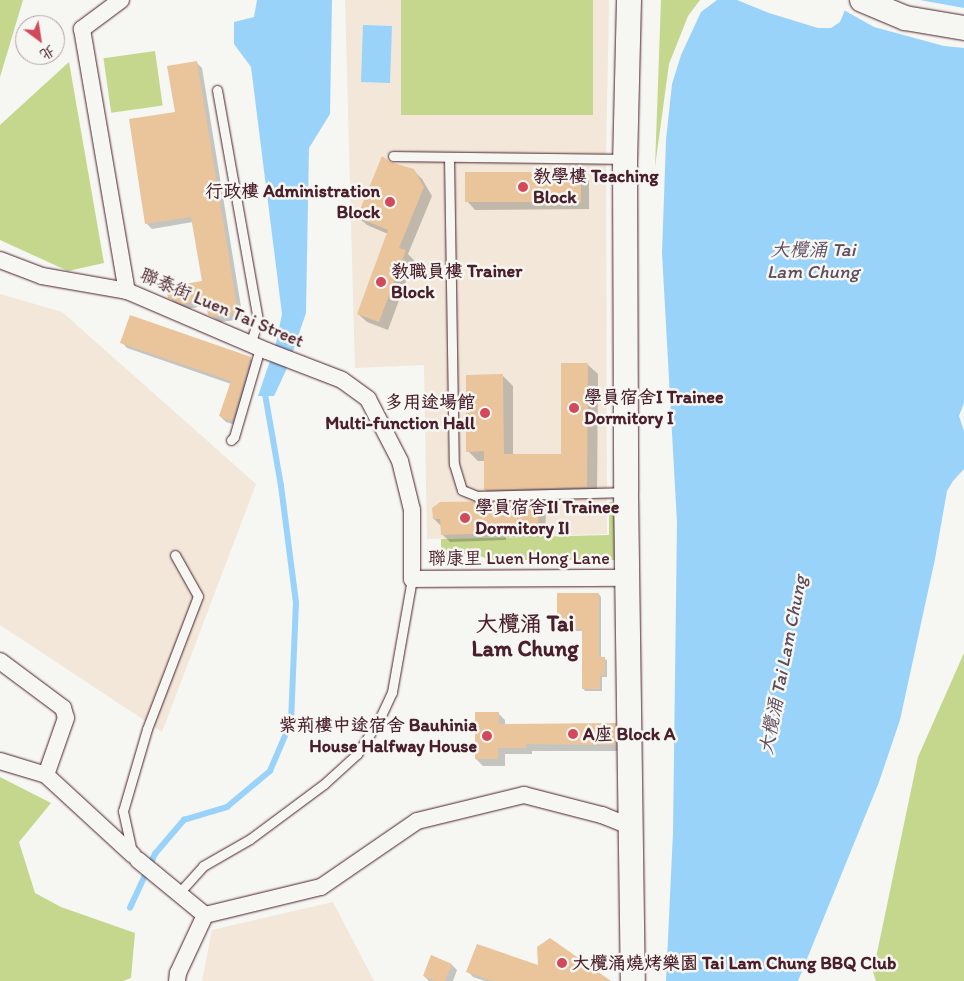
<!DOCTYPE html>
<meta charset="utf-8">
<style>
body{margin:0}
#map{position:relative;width:964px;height:981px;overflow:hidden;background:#f6f6f2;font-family:Itim,"LXGW WenKai TC",sans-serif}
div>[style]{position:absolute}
.built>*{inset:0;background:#f2e7d8}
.green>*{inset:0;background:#c4d78c;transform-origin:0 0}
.water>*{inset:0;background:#9ad3fa;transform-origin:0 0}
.pier>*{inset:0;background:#f6f6f2}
.shadow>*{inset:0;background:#0003}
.stream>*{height:5.5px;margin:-2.75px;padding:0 2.75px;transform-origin:2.75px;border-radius:2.75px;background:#9ad3fa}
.building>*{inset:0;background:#eac49a;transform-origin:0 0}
.roads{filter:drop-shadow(0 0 1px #4a1f2b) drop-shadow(0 0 1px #4a1f2b)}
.lane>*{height:9px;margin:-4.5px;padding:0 4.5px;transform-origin:4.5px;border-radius:4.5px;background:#f6f6f2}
.street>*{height:16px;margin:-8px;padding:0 8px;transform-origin:8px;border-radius:8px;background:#f6f6f2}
.secondary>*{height:24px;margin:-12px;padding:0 12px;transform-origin:12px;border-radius:12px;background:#f6f6f2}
.dots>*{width:14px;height:14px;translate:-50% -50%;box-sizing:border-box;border:2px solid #f6f6f2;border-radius:50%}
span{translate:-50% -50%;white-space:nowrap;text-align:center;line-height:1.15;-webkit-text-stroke:5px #f6f6f2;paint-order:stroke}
.poi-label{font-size:18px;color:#4a1f2b;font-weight:700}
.left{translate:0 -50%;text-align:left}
.right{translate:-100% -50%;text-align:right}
.street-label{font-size:18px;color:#4a1f2b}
.water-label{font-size:19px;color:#5e4c5f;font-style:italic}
.district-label{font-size:22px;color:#4a1f2b;font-weight:700}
.north{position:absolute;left:15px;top:15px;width:50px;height:50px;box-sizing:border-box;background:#f6f6f2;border:1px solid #b1a0a2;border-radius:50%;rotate:149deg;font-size:14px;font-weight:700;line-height:20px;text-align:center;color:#4a1f2b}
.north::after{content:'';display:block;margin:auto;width:18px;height:22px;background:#d1495b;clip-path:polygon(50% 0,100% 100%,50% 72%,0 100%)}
</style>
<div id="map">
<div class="built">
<div style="clip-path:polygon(345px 0,609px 0,606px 158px,607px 534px,427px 539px,424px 365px,355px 368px)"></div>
<div style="clip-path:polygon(0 294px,62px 312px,256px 484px,162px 732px,0 625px)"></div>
<div style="clip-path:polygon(333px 902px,374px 981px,202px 981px,212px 930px)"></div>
</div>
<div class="green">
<div style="clip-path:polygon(0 0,23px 0,0 77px)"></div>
<div style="left:401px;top:0;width:192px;height:115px"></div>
<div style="clip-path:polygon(661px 0,700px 0,688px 16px,669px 64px,655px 167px)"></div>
<div style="left:155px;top:51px;width:55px;height:52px;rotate:82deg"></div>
<div style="clip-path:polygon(69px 62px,104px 263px,68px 271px,0 240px,0 125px)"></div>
<div style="clip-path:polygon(609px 502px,621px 502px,623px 560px,489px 560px,476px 554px,441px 555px,441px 539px,609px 535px)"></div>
<div style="clip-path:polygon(964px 653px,964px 981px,876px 981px,873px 972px,918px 757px)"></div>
<div style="clip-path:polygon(0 777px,51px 803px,19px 842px,35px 893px,61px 907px,135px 933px,131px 978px,123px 981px,0 981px)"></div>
</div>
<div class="water">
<div style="clip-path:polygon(257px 0,332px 0,330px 114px,309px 148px,306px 313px,288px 366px,274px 396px,258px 396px,276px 343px,282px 314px,251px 67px,234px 44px,234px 22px,254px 17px)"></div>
<div style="clip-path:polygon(717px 0,737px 0,769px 13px,818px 28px,831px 28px,840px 22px,849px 0,964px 0,964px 403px,959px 416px,964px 431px,964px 469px,953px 481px,947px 491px,935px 559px,900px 720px,879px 782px,798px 981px,666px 981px,673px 832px,677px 523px,662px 253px,666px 140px,672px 84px,681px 55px,701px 12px)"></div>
<div style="left:363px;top:25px;width:29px;height:57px;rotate:2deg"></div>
</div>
<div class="pier">
<div style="clip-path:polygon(846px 0,920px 0,964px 8px,964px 48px,944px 46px,874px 27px,842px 9px)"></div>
</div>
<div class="shadow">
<div style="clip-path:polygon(197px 63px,202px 68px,243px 319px,220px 322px,209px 314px,208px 305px,188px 309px,175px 303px,169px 297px,203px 282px,193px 222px,152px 229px,147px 224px,176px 113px)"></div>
<div style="clip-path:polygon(390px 163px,413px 170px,422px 179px,432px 196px,408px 254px,414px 260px,388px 330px,367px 322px,358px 314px,388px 234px,367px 225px,358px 217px)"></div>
<div style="clip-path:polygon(580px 173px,589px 181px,589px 209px,475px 210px,467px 201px)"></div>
<div style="clip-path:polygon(122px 342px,250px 358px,256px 364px,238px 426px,226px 422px,220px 416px,231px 384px,127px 348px)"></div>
<div style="clip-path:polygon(587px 364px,598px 374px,597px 497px,496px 500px,485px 489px,485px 461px,478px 461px,468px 451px,503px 376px,513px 386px,513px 455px,562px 455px)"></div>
<div style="clip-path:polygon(538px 502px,546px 510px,545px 537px,506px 537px,506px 540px,450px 542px,442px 534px,442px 527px,434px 519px)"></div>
<div style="clip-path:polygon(599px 594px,601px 597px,601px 658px,607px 660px,607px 677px,602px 677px,602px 691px,585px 691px,583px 688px,584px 631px,560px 631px,558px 628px)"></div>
<div style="clip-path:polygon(498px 713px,505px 720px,505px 725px,615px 725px,622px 732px,622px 751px,532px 751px,532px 754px,505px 754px,505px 766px,483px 766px,476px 759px)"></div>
<div style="clip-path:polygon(452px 965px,457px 970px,453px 981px,429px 981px,424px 976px)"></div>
<div style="clip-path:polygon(468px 971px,524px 981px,485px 981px,473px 977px)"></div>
</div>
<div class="stream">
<div style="left:130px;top:908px;width:60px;rotate:-65.2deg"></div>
<div style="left:155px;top:854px;width:45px;rotate:-49.5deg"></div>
<div style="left:184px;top:820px;width:45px;rotate:-16.8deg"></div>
<div style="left:227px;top:807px;width:56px;rotate:-39.9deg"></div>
<div style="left:270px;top:771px;width:53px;rotate:-66.8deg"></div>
<div style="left:291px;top:722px;width:119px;rotate:-87.6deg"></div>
<div style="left:296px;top:603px;width:118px;rotate:-97.3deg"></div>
<div style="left:281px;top:486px;width:93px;rotate:-99.9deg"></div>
<div style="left:265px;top:394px;width:7px;rotate:-63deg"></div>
</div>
<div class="building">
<div style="clip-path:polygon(197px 61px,238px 313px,214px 317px,208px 315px,205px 300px,182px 304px,168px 298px,166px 287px,202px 281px,191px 217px,145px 224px,129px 119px,175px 112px,167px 66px)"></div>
<div style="clip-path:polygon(382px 156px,390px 162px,414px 169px,424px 187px,399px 248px,406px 250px,379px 322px,357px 314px,388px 230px,357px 217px)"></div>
<div style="left:465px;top:172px;width:116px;height:30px"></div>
<div style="clip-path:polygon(130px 315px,251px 357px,232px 421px,219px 416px,231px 381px,120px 343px)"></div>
<div style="clip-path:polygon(561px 363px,588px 363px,587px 487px,484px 490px,484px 451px,466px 452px,466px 375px,503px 374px,504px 454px,561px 454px)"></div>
<div style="clip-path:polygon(539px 501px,538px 530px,498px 530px,498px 533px,441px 535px,440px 519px,433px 519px,432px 508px,440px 502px)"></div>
<div style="clip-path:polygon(557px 593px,599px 593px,599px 657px,605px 657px,605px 675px,600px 675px,600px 689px,582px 689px,582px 629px,557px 629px)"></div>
<div style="clip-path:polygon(475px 712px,499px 712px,499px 724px,616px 723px,616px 745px,526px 744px,526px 748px,498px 748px,498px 759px,475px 759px)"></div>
<div style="clip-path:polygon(550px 938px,611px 981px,492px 981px,466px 972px,477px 944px,538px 965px,537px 947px)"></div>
<div style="clip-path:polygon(431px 955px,452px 964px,445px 981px,435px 981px,423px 976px)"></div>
</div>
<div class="roads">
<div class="lane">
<div style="left:217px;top:90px;width:234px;rotate:79.9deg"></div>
<div style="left:258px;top:320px;width:25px;rotate:108deg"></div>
<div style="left:393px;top:156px;width:232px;rotate:0.7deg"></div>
<div style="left:449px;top:157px;width:307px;rotate:89.1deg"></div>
<div style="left:454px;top:464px;width:27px;rotate:73deg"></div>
<div style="left:462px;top:490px;width:16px;rotate:22deg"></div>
<div style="left:477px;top:496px;width:149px;rotate:-1.5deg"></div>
<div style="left:231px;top:440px;width:4px;rotate:-45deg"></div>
<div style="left:234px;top:437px;width:93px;rotate:-73.7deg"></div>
<div style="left:132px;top:852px;width:42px;rotate:-102.4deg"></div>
<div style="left:123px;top:811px;width:85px;rotate:-73.7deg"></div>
<div style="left:147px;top:729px;width:142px;rotate:-69deg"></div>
<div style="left:198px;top:596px;width:47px;rotate:-119.3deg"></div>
<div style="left:178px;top:894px;width:38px;rotate:-48deg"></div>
<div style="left:203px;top:866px;width:54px;rotate:-29.9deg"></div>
<div style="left:250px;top:839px;width:92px;rotate:-36.6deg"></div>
<div style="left:324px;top:784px;width:45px;rotate:-42.3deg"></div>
<div style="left:357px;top:754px;width:40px;rotate:-57.1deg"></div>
<div style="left:379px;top:720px;width:31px;rotate:-65deg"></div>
<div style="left:392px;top:692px;width:115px;rotate:-80deg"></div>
</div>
<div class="street">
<div style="left:121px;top:0;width:49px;rotate:143.4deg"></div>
<div style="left:82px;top:29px;width:266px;rotate:80.3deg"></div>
<div style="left:0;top:260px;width:45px;rotate:20.9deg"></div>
<div style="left:42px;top:276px;width:86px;rotate:10deg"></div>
<div style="left:127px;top:291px;width:152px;rotate:23.2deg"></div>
<div style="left:267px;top:351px;width:80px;rotate:21.1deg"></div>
<div style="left:342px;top:380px;width:32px;rotate:36deg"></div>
<div style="left:368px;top:399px;width:70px;rotate:62.7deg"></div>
<div style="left:400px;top:461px;width:50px;rotate:76.2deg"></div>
<div style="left:412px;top:510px;width:69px;rotate:90deg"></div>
<div style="left:412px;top:579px;width:215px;rotate:-0.3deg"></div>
<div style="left:0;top:661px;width:79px;rotate:36.7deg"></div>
<div style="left:63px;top:708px;width:10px;rotate:73deg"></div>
<div style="left:66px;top:718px;width:60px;rotate:109.3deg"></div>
<div style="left:0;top:761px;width:48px;rotate:16.9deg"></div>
<div style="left:46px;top:775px;width:118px;rotate:42.6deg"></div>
<div style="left:138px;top:860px;width:87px;rotate:39.4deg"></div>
<div style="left:205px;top:915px;width:119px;rotate:-13.6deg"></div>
<div style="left:321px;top:887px;width:116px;rotate:-34.5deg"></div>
<div style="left:417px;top:821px;width:110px;rotate:-13.7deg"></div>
<div style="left:524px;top:795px;width:81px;rotate:14.4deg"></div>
<div style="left:602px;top:815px;width:31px;rotate:22deg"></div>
<div style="left:177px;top:981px;width:8px;rotate:-83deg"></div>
<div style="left:178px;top:973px;width:64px;rotate:-65deg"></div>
</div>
<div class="secondary">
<div style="left:629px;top:0;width:159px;rotate:91.4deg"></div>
<div style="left:625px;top:159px;width:333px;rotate:89.8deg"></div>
<div style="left:626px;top:492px;width:489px;rotate:89.2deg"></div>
<div style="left:862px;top:0;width:47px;rotate:22.7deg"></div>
<div style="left:905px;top:18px;width:60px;rotate:9.6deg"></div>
</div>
</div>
<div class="dots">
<div style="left:523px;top:187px;background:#d1495b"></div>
<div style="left:390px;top:202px;background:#d1495b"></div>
<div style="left:381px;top:282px;background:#d1495b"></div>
<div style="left:574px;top:408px;background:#d1495b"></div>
<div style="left:485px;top:413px;background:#d1495b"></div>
<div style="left:465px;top:518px;background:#d1495b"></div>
<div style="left:573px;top:734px;background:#d1495b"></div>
<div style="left:487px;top:736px;background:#d1495b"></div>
<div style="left:562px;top:963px;background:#d1495b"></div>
</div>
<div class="poi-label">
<span class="left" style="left:533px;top:187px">教學樓 Teaching<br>Block</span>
<span class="right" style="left:380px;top:202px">行政樓 Administration<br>Block</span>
<span class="left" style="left:391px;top:282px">教職員樓 Trainer<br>Block</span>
<span class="left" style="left:584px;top:408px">學員宿舍I Trainee<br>Dormitory I</span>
<span class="right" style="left:475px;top:413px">多用途場館<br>Multi-function Hall</span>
<span class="left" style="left:475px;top:518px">學員宿舍II Trainee<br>Dormitory II</span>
<span class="right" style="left:477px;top:736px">紫荊樓中途宿舍 Bauhinia<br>House Halfway House</span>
<span class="left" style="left:583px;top:734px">A座 Block A</span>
<span class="left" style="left:572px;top:963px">大欖涌燒烤樂園 Tai Lam Chung BBQ Club</span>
</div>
<div class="street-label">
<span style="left:222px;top:308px;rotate:23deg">聯泰街 Luen Tai Street</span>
<span style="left:519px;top:558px">聯康里 Luen Hong Lane</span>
</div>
<div class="water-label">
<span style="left:813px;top:261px">大欖涌 Tai<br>Lam Chung</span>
<span style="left:783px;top:665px;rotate:-79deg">大欖涌 Tai Lam Chung</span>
</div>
<div class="district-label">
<span style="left:525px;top:636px">大欖涌 Tai<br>Lam Chung</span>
</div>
<div class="north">北</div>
</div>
